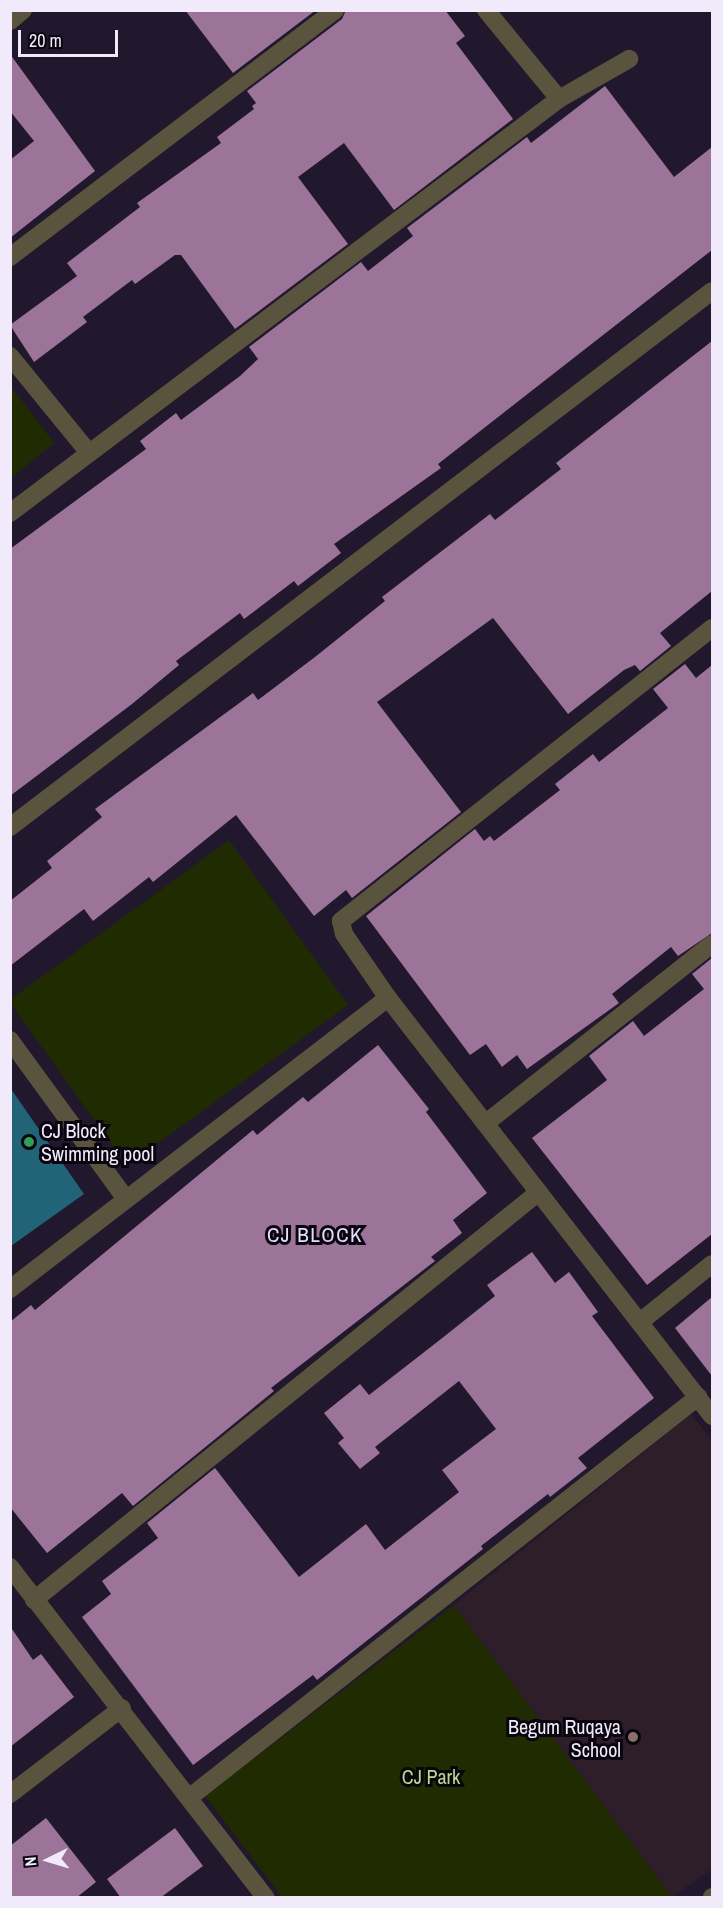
<!DOCTYPE html>
<style>
body{margin:0}
#map{position:relative;width:723px;height:1908px;overflow:hidden;background:#21182d;font-family:"Archivo Narrow",sans-serif}
div>[style]{position:absolute}
.education>*{inset:0;background:#2e1e29}
.green>*{inset:0;background:#202b01}
.water>*{inset:0;background:#216478}
.building>*{inset:0;background:#9c749a}
.minor>*{height:18px;margin:-9px;padding:0 9px;transform-origin:9px;border-radius:9px;background:#5a533e}
.dots>*{width:16px;height:16px;translate:-50% -50%;box-sizing:border-box;border:3px solid #09050e;border-radius:50%}
span{translate:-50% -50%;white-space:nowrap;text-align:center;line-height:1.15;-webkit-text-stroke:6px #09050e;paint-order:stroke}
.poi-label{font-size:20px;color:#f0eafa}
.left{translate:0 -50%;text-align:left}
.right{translate:-100% -50%;text-align:right}
.park-label{font-size:20px;color:#bed88c}
.neighbourhood-label{font-size:21px;color:#e6dbfa;letter-spacing:1.5px}
.frame{position:absolute;inset:0;border:12px solid #f0eafa;pointer-events:none}
.north{position:absolute;left:18px;top:1830px;width:60px;height:60px;-webkit-text-stroke:4px #09050e;paint-order:stroke;rotate:265deg;font-size:16px;font-weight:700;line-height:24px;text-align:center;color:#f0eafa}
.north::after{content:'';display:block;margin:auto;width:21px;height:27px;background:#f0eafa;clip-path:polygon(50% 0,100% 100%,50% 72%,0 100%)}
.scale{position:absolute;left:18px;top:30px;width:100px;height:27px;box-sizing:border-box;border:3px solid #f0eafa;border-top:0;padding-left:8px;font-size:18px;line-height:21px;white-space:nowrap;color:#f0eafa;-webkit-text-stroke:4px #09050e;paint-order:stroke}
</style>
<div id="map">
<div class="education">
<div style="clip-path:polygon(691px 1414px,712px 1441px,712px 1869px,672px 1897px,454px 1605px)"></div>
</div>
<div class="green">
<div style="clip-path:polygon(11px 386px,54px 443px,11px 478px,10px 478px)"></div>
<div style="clip-path:polygon(229px 840px,348px 1005px,127px 1166px,11px 1004px,11px 999px)"></div>
<div style="clip-path:polygon(454px 1605px,672px 1897px,672px 1898px,282px 1897px,205px 1796px)"></div>
</div>
<div class="water">
<div style="clip-path:polygon(11px 1089px,84px 1194px,11px 1246px,10px 1246px)"></div>
</div>
<div class="building">
<div style="clip-path:polygon(185px 10px,316px 10px,233px 73px)"></div>
<div style="clip-path:polygon(346px 10px,445px 10px,465px 36px,456px 43px,513px 119px,394px 210px,344px 143px,298px 177px,348px 244px,235px 329px,181px 255px,175px 255px,135px 284px,132px 280px,83px 317px,87px 322px,34px 362px,10px 325px,77px 276px,67px 263px,140px 207px,137px 203px,221px 143px,217px 137px,254px 109px,252px 106px,256px 103px,247px 91px,342px 19px)"></div>
<div style="clip-path:polygon(10px 54px,95px 171px,10px 238px,10px 160px,34px 141px,10px 111px)"></div>
<div style="clip-path:polygon(605px 86px,674px 177px,712px 147px,712px 250px,438px 464px,441px 468px,334px 544px,341px 553px,298px 586px,294px 581px,244px 619px,240px 613px,176px 661px,179px 665px,132px 704px,10px 796px,10px 549px,146px 449px,140px 441px,176px 413px,181px 420px,240px 376px,258px 359px,249px 347px,361px 262px,368px 271px,413px 236px,407px 228px,527px 137px,531px 143px)"></div>
<div style="clip-path:polygon(712px 341px,712px 591px,660px 633px,671px 646px,640px 671px,635px 665px,624px 670px,568px 714px,493px 618px,377px 702px,461px 812px,352px 898px,346px 890px,314px 916px,236px 815px,153px 882px,149px 877px,93px 921px,84px 909px,10px 966px,10px 901px,52px 868px,47px 861px,102px 817px,95px 809px,253px 693px,258px 700px,315px 657px,385px 601px,382px 597px,490px 514px,495px 520px,561px 469px,556px 463px)"></div>
<div style="clip-path:polygon(685px 664px,696px 678px,712px 665px,712px 933px,678px 956px,671px 947px,612px 994px,619px 1003px,527px 1069px,517px 1055px,502px 1067px,486px 1044px,470px 1055px,366px 916px,475px 829px,484px 841px,490px 836px,494px 841px,560px 790px,555px 784px,593px 754px,599px 762px,668px 708px,653px 689px)"></div>
<div style="clip-path:polygon(712px 958px,712px 1234px,647px 1285px,532px 1138px,607px 1080px,589px 1056px,633px 1021px,644px 1036px,704px 989px,692px 974px)"></div>
<div style="clip-path:polygon(378px 1045px,429px 1109px,426px 1112px,487px 1193px,453px 1220px,462px 1233px,431px 1257px,435px 1261px,271px 1388px,274px 1391px,133px 1506px,122px 1493px,47px 1553px,10px 1507px,10px 1322px,31px 1305px,35px 1310px,253px 1130px,257px 1135px,303px 1097px,308px 1102px)"></div>
<div style="clip-path:polygon(532px 1252px,555px 1283px,569px 1272px,598px 1312px,592px 1316px,654px 1398px,578px 1458px,587px 1468px,550px 1497px,548px 1494px,481px 1546px,483px 1549px,317px 1680px,313px 1675px,193px 1765px,82px 1617px,111px 1594px,102px 1581px,158px 1538px,147px 1523px,215px 1468px,299px 1577px,366px 1524px,385px 1550px,459px 1492px,442px 1470px,496px 1429px,459px 1381px,375px 1447px,380px 1453px,360px 1469px,338px 1443px,344px 1438px,324px 1413px,360px 1384px,369px 1395px,441px 1339px,495px 1296px,487px 1285px)"></div>
<div style="clip-path:polygon(712px 1297px,712px 1376px,675px 1328px)"></div>
<div style="clip-path:polygon(10px 1626px,33px 1660px,41px 1654px,74px 1697px,10px 1747px)"></div>
<div style="clip-path:polygon(46px 1818px,96px 1882px,76px 1898px,10px 1898px,10px 1846px)"></div>
<div style="clip-path:polygon(175px 1828px,203px 1866px,160px 1898px,121px 1898px,107px 1879px)"></div>
</div>
<div class="minor">
<div style="left:486px;top:10px;width:115px;rotate:50.6deg"></div>
<div style="left:10px;top:21px;width:17px;rotate:-40deg"></div>
<div style="left:10px;top:257px;width:408px;rotate:-37.2deg"></div>
<div style="left:10px;top:356px;width:125px;rotate:50.8deg"></div>
<div style="left:10px;top:513px;width:688px;rotate:-37.02deg"></div>
<div style="left:559px;top:99px;width:81px;rotate:-29.7deg"></div>
<div style="left:712px;top:628px;width:473px;rotate:141.7deg"></div>
<div style="left:341px;top:921px;width:13px;rotate:77deg"></div>
<div style="left:344px;top:934px;width:78px;rotate:55.5deg"></div>
<div style="left:388px;top:998px;width:529px;rotate:52.22deg"></div>
<div style="left:10px;top:827px;width:883px;rotate:-37.36deg"></div>
<div style="left:10px;top:1040px;width:197px;rotate:53.9deg"></div>
<div style="left:486px;top:1123px;width:288px;rotate:-38.4deg"></div>
<div style="left:10px;top:1289px;width:477px;rotate:-37.6deg"></div>
<div style="left:640px;top:1322px;width:92px;rotate:-38.9deg"></div>
<div style="left:10px;top:1567px;width:418px;rotate:52.3deg"></div>
<div style="left:34px;top:1600px;width:649px;rotate:-38.94deg"></div>
<div style="left:10px;top:1794px;width:141px;rotate:-37.5deg"></div>
<div style="left:190px;top:1797px;width:647px;rotate:-38.22deg"></div>
<div style="left:712px;top:1898px;width:1px;rotate:-90deg"></div>
</div>
<div class="dots">
<div style="left:29px;top:1142px;background:#2e9e5b"></div>
<div style="left:633px;top:1737px;background:#8d6e63"></div>
</div>
<div class="poi-label">
<span class="left" style="left:41px;top:1142px">CJ Block<br>Swimming pool</span>
<span class="right" style="left:621px;top:1738px">Begum Ruqaya<br>School</span>
</div>
<div class="park-label">
<span style="left:431px;top:1776px">CJ Park</span>
</div>
<div class="neighbourhood-label">
<span style="left:315px;top:1235px">CJ BLOCK</span>
</div>
<div class="frame"></div>
<div class="north">N</div>
<div class="scale">20 m</div>
</div>
